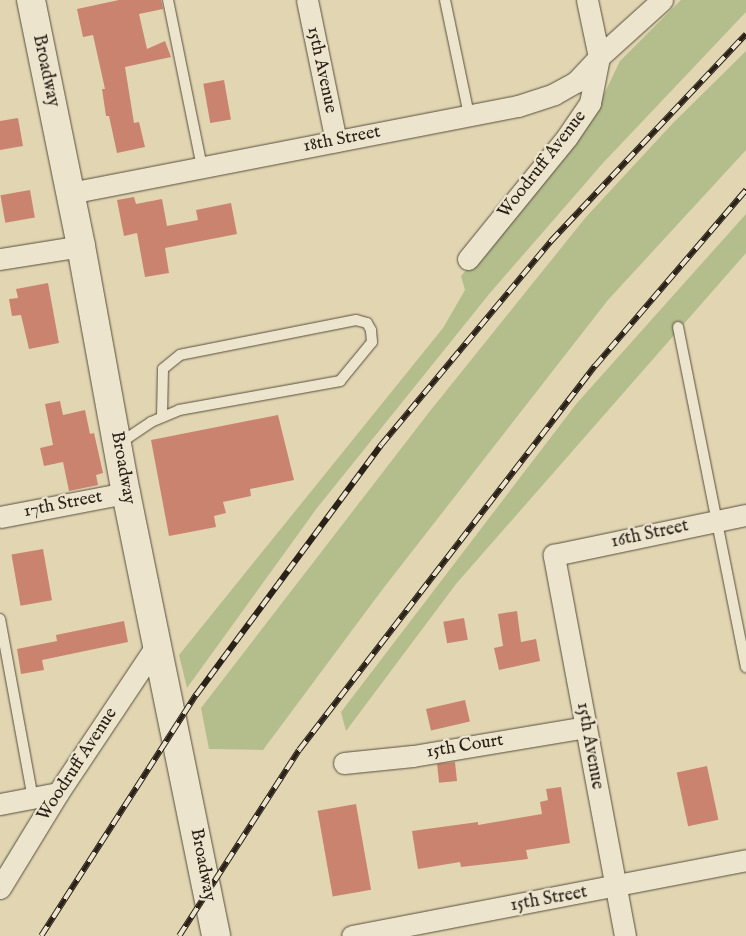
<!DOCTYPE html>
<style>
body{margin:0}
#map{position:relative;width:746px;height:936px;overflow:hidden;background:#e2d6b2;font-family:"IM FELL English",serif}
div>[style]{position:absolute}
.green>*{inset:0;background:#b4bd8c}
.building>*{inset:0;background:#ca836e;transform-origin:0 0}
.roads{filter:drop-shadow(0 0 1px #584e3e) drop-shadow(0 0 1px #584e3e)}
.service>*{height:10px;margin:-5px;padding:0 5px;transform-origin:5px;border-radius:5px;background:#ece4cd}
.minor>*{height:21px;margin:-10.5px;padding:0 10.5px;transform-origin:10.5px;border-radius:10.5px;background:#ece4cd}
.secondary>*{height:28px;margin:-14px;padding:0 14px;transform-origin:14px;border-radius:14px;background:#ece4cd}
.rail>*{height:5.5px;margin-top:-2.75px;transform-origin:0;background:repeating-linear-gradient(90deg,#ece4cd 0 11px,#2a2118 0 22px);box-sizing:border-box;border-block:1px solid #2a2118}
span{translate:-50% -50%;white-space:nowrap;text-align:center;line-height:1.15;-webkit-text-stroke:4.5px #ece4cd;paint-order:stroke}
.street-label{font-size:18px;color:#2a2118}
</style>
<div id="map">
<div class="green">
<div style="clip-path:polygon(681px 0,746px 0,746px 12px,603px 163px,490px 293px,317px 508px,187px 688px,179px 655px,443px 328px,465px 290px,461px 276px,590px 123px,620px 61px)"></div>
<div style="clip-path:polygon(746px 51px,746px 150px,608px 300px,382px 590px,263px 750px,209px 749px,201px 708px,430px 411px,586px 217px,673px 123px)"></div>
<div style="clip-path:polygon(746px 214px,746px 253px,456px 584px,346px 731px,341px 712px,577px 403px)"></div>
</div>
<div class="building">
<div style="clip-path:polygon(119px 0,161px 0,163px 9px,139px 14px,147px 49px,165px 41px,171px 57px,125px 67px,134px 123px,139px 122px,145px 147px,117px 153px,109px 116px,106px 116px,102px 89px,105px 89px,93px 35px,83px 37px,77px 9px)"></div>
<div style="left:224px;top:80px;width:40px;height:21px;rotate:80deg"></div>
<div style="clip-path:polygon(18px 118px,23px 146px,0 150px,0 121px)"></div>
<div style="left:30px;top:190px;width:28px;height:30px;rotate:80deg"></div>
<div style="clip-path:polygon(134px 197px,136px 204px,162px 199px,167px 226px,198px 220px,196px 210px,231px 203px,237px 234px,165px 248px,169px 273px,145px 277px,137px 233px,124px 236px,117px 200px)"></div>
<div style="clip-path:polygon(48px 283px,59px 343px,29px 349px,21px 315px,12px 316px,9px 299px,18px 298px,16px 289px)"></div>
<div style="clip-path:polygon(60px 401px,63px 415px,85px 410px,90px 434px,94px 433px,103px 473px,96px 475px,98px 485px,69px 491px,63px 462px,44px 466px,40px 448px,53px 445px,45px 404px)"></div>
<div style="clip-path:polygon(278px 415px,294px 480px,250px 489px,251px 496px,223px 502px,226px 513px,214px 516px,216px 527px,169px 536px,151px 440px)"></div>
<div style="left:43px;top:549px;width:52px;height:32px;rotate:80deg"></div>
<div style="clip-path:polygon(517px 611px,521px 642px,536px 639px,540px 661px,499px 670px,494px 648px,503px 646px,498px 614px)"></div>
<div style="left:464px;top:618px;width:22px;height:21px;rotate:80deg"></div>
<div style="clip-path:polygon(124px 621px,128px 642px,42px 660px,44px 670px,21px 674px,17px 649px,57px 641px,56px 635px)"></div>
<div style="left:465px;top:700px;width:22px;height:40px;rotate:77deg"></div>
<div style="left:455px;top:762px;width:19px;height:18px;rotate:84deg"></div>
<div style="left:707px;top:766px;width:55px;height:31px;rotate:78deg"></div>
<div style="clip-path:polygon(561px 787px,570px 843px,526px 850px,528px 859px,461px 867px,460px 862px,418px 869px,412px 831px,478px 822px,478px 825px,542px 814px,540px 802px,548px 800px,546px 789px)"></div>
<div style="left:356px;top:804px;width:87px;height:39px;rotate:80deg"></div>
</div>
<div class="roads">
<div class="service">
<div style="left:168px;top:0;width:170px;rotate:78.5deg"></div>
<div style="left:445px;top:0;width:117px;rotate:78.2deg"></div>
<div style="left:678px;top:327px;width:347px;rotate:78.7deg"></div>
<div style="left:120px;top:443px;width:37px;rotate:-34deg"></div>
<div style="left:151px;top:422px;width:30px;rotate:-23deg"></div>
<div style="left:179px;top:410px;width:164px;rotate:-10.2deg"></div>
<div style="left:340px;top:381px;width:50px;rotate:-50.6deg"></div>
<div style="left:372px;top:342px;width:12px;rotate:-95deg"></div>
<div style="left:371px;top:330px;width:8px;rotate:-120deg"></div>
<div style="left:367px;top:323px;width:11px;rotate:-165deg"></div>
<div style="left:356px;top:320px;width:179px;rotate:168.8deg"></div>
<div style="left:180px;top:355px;width:22px;rotate:141deg"></div>
<div style="left:163px;top:369px;width:48px;rotate:91.2deg"></div>
<div style="left:0;top:619px;width:182px;rotate:79.6deg"></div>
</div>
<div class="minor">
<div style="left:307px;top:0;width:144px;rotate:78.4deg"></div>
<div style="left:70px;top:193px;width:456px;rotate:-11deg"></div>
<div style="left:518px;top:106px;width:38px;rotate:-18deg"></div>
<div style="left:554px;top:94px;width:25px;rotate:-29deg"></div>
<div style="left:576px;top:82px;width:34px;rotate:-47deg"></div>
<div style="left:599px;top:57px;width:58px;rotate:-101.9deg"></div>
<div style="left:0;top:259px;width:82px;rotate:-9.1deg"></div>
<div style="left:468px;top:259px;width:157px;rotate:-50.9deg"></div>
<div style="left:567px;top:137px;width:41px;rotate:-55.9deg"></div>
<div style="left:590px;top:103px;width:47px;rotate:-78.9deg"></div>
<div style="left:599px;top:57px;width:85px;rotate:-42.1deg"></div>
<div style="left:0;top:517px;width:128px;rotate:-10.8deg"></div>
<div style="left:344px;top:763px;width:69px;rotate:-5.8deg"></div>
<div style="left:413px;top:756px;width:175px;rotate:-9.5deg"></div>
<div style="left:0;top:804px;width:59px;rotate:-10.7deg"></div>
<div style="left:0;top:888px;width:111px;rotate:-58.6deg"></div>
<div style="left:58px;top:793px;width:180px;rotate:-56.3deg"></div>
<div style="left:352px;top:936px;width:401px;rotate:-10.9deg"></div>
<div style="left:625px;top:936px;width:388px;rotate:-100.6deg"></div>
<div style="left:554px;top:555px;width:196px;rotate:-11.8deg"></div>
</div>
<div class="secondary">
<div style="left:31px;top:0;width:251px;rotate:78.5deg"></div>
<div style="left:81px;top:246px;width:251px;rotate:79.7deg"></div>
<div style="left:126px;top:493px;width:452px;rotate:78.5deg"></div>
</div>
</div>
<div class="rail">
<div style="left:41px;top:936px;width:287px;rotate:-57.3deg"></div>
<div style="left:196px;top:695px;width:311px;rotate:-53.5deg"></div>
<div style="left:381px;top:445px;width:266px;rotate:-50.2deg"></div>
<div style="left:551px;top:241px;width:284px;rotate:-46.7deg"></div>
<div style="left:179px;top:936px;width:221px;rotate:-57.2deg"></div>
<div style="left:299px;top:750px;width:485px;rotate:-52.4deg"></div>
<div style="left:595px;top:366px;width:232px;rotate:-49.4deg"></div>
</div>
<div class="street-label">
<span style="left:321px;top:70px;rotate:78deg">15th Avenue</span>
<span style="left:45px;top:71px;rotate:78deg">Broadway</span>
<span style="left:342px;top:140px;rotate:-11deg">18th Street</span>
<span style="left:543px;top:165px;rotate:-52deg">Woodruff Avenue</span>
<span style="left:122px;top:468px;rotate:80deg">Broadway</span>
<span style="left:63px;top:505px;rotate:-11deg">17th Street</span>
<span style="left:650px;top:535px;rotate:-12deg">16th Street</span>
<span style="left:589px;top:746px;rotate:80deg">15th Avenue</span>
<span style="left:465px;top:747px;rotate:-9deg">15th Court</span>
<span style="left:78px;top:765px;rotate:-57deg">Woodruff Avenue</span>
<span style="left:202px;top:865px;rotate:79deg">Broadway</span>
<span style="left:549px;top:900px;rotate:-10deg">15th Street</span>
</div>
</div>
